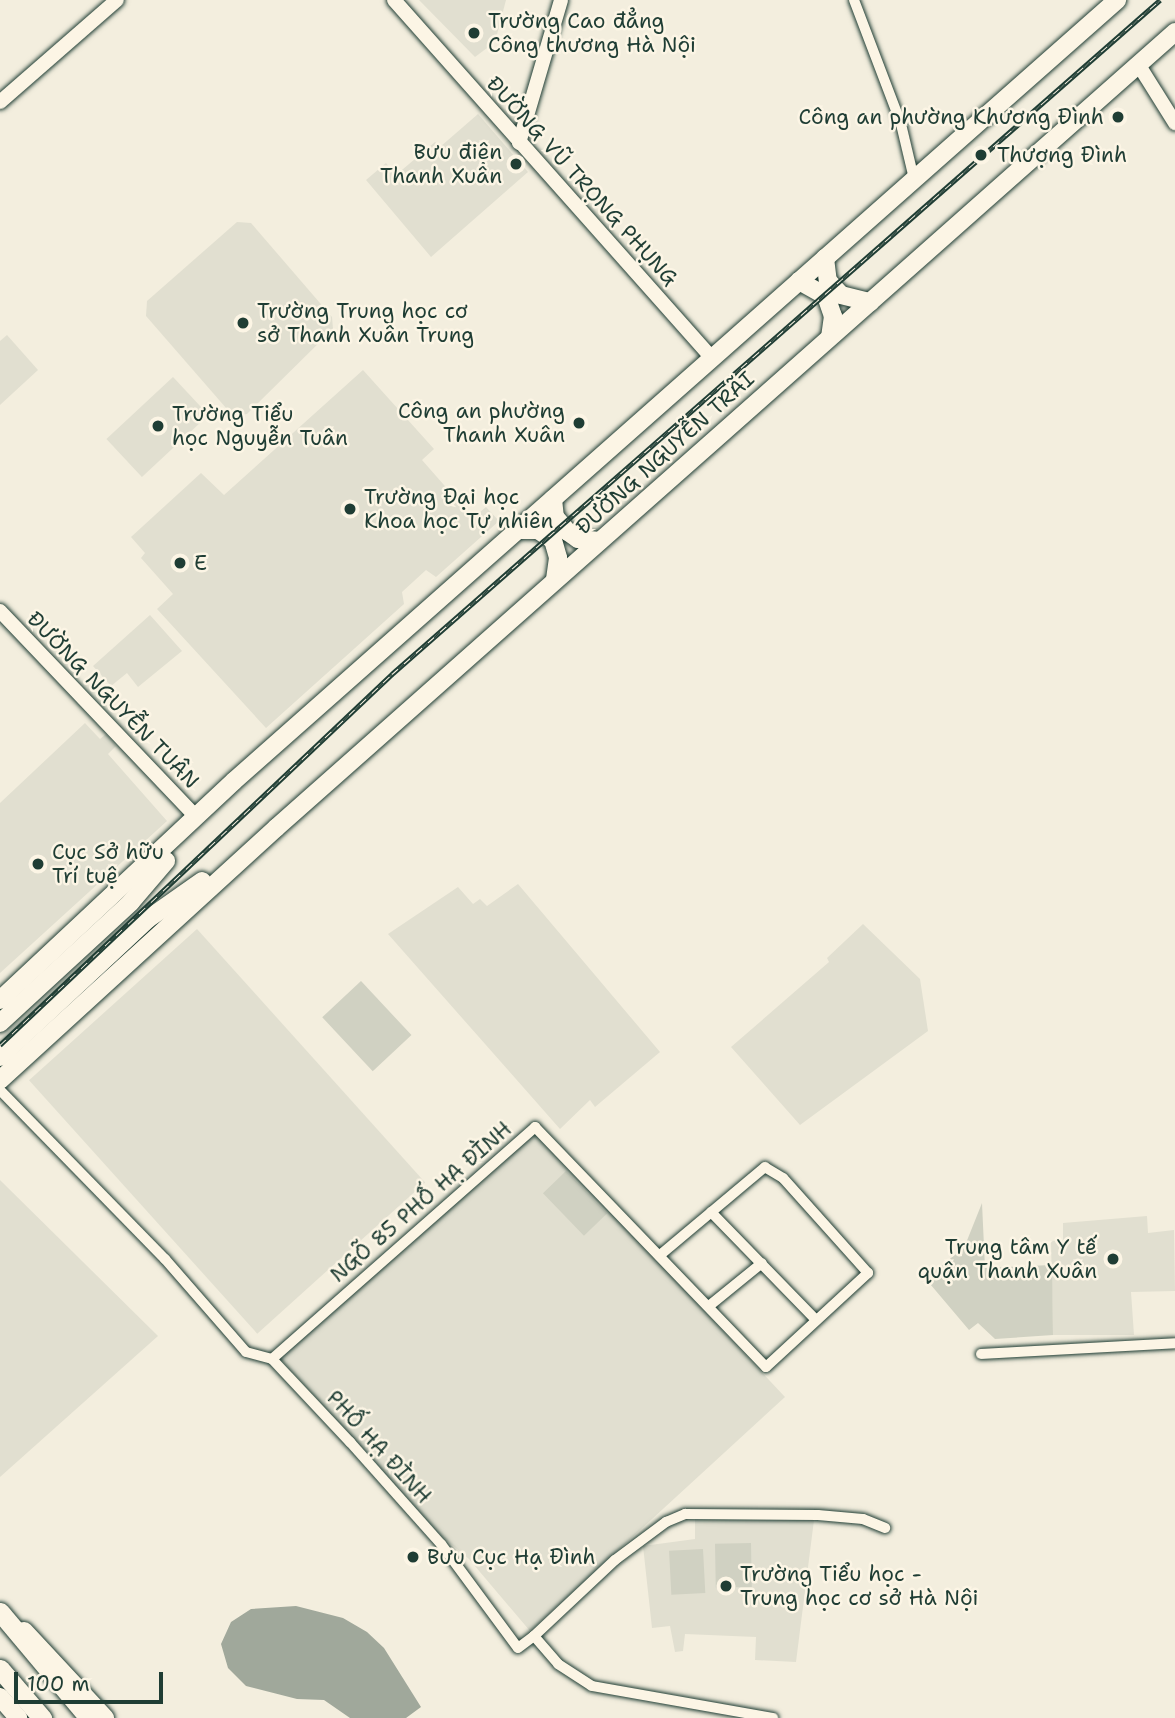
<!DOCTYPE html>
<meta charset="utf-8">
<style>
body{margin:0}
#map{position:relative;width:1175px;height:1718px;overflow:hidden;background:#f3eede;font-family:"Shantell Sans",sans-serif}
div>[style]{position:absolute}
.built>*{inset:0;background:#e1dfd0;transform-origin:0 0}
.green>*{inset:0;background:#d0d1c2;transform-origin:0 0}
.water>*{inset:0;background:#a0a89b}
.roads{filter:drop-shadow(0 0 2px #1f3d34) drop-shadow(0 0 2px #1f3d34)}
.minor>*{height:10px;margin:-5px;padding:0 5px;transform-origin:5px;border-radius:5px;background:#fcf5e5}
.tertiary>*{height:14px;margin:-7px;padding:0 7px;transform-origin:7px;border-radius:7px;background:#fcf5e5}
.primary>*{height:18px;margin:-9px;padding:0 9px;transform-origin:9px;border-radius:9px;background:#fcf5e5}
.motorway>*{height:19px;margin:-9.5px;padding:0 9.5px;transform-origin:9.5px;border-radius:9.5px;background:#fcf5e5}
.rail>*{height:5px;margin-top:-2.5px;transform-origin:0;background:repeating-linear-gradient(90deg,#fcf5e5 0 8px,#1f3d34 0 16px);box-sizing:border-box;border-block:2px solid #1f3d34}
.dots>*{width:19px;height:19px;translate:-50% -50%;box-sizing:border-box;border:4px solid #fcf5e5;border-radius:50%}
span{translate:-50% -50%;white-space:nowrap;text-align:center;line-height:1.15;-webkit-text-stroke:5px #fcf5e5;paint-order:stroke}
.poi-label{font-size:21px;color:#1f3d34}
.left{translate:0 -50%;text-align:left}
.right{translate:-100% -50%;text-align:right}
.street-label{font-size:21px;color:#1f3d34}
.scale{position:absolute;left:14px;top:1672px;width:149px;height:32px;box-sizing:border-box;border:4px solid #1f3d34;border-top:0;padding-left:9px;font-size:21px;line-height:24px;white-space:nowrap;color:#1f3d34;-webkit-text-stroke:5px #fcf5e5;paint-order:stroke}
</style>
<div id="map">
<div class="built">
<div style="clip-path:polygon(419px 0,506px 0,495px 42px,475px 57px)"></div>
<div style="clip-path:polygon(478px 114px,528px 172px,431px 257px,366px 180px,386px 163px,396px 175px,435px 142px,440px 147px)"></div>
<div style="clip-path:polygon(237px 222px,251px 223px,332px 317px,333px 329px,247px 414px,233px 416px,146px 316px,147px 301px)"></div>
<div style="clip-path:polygon(7px 335px,38px 370px,0 405px,0 341px)"></div>
<div style="clip-path:polygon(363px 370px,434px 449px,422px 460px,473px 518px,486px 507px,499px 521px,436px 577px,426px 570px,402px 592px,404px 604px,266px 728px,157px 609px,173px 594px,141px 558px,145px 553px,131px 537px,201px 473px,224px 495px)"></div>
<div style="left:173px;top:377px;width:52px;height:91px;rotate:47deg"></div>
<div style="clip-path:polygon(150px 615px,182px 651px,138px 687px,127px 673px,111px 686px,93px 666px)"></div>
<div style="clip-path:polygon(85px 723px,100px 739px,106px 734px,112px 741px,116px 746px,108px 754px,167px 821px,0 973px,0 803px)"></div>
<div style="clip-path:polygon(518px 884px,660px 1052px,595px 1107px,590px 1100px,560px 1129px,388px 934px,458px 887px,473px 904px,480px 899px,487px 906px)"></div>
<div style="clip-path:polygon(863px 924px,920px 979px,928px 1031px,800px 1125px,731px 1047px,829px 962px,827px 958px)"></div>
<div style="left:197px;top:929px;width:341px;height:226px;rotate:48deg"></div>
<div style="clip-path:polygon(534px 1130px,785px 1397px,530px 1631px,469px 1559px,440px 1535px,279px 1357px)"></div>
<div style="clip-path:polygon(0 1180px,158px 1336px,0 1477px)"></div>
<div style="clip-path:polygon(1147px 1216px,1148px 1233px,1174px 1230px,1175px 1291px,1131px 1292px,1134px 1335px,1053px 1335px,1051px 1241px,1063px 1240px,1063px 1223px)"></div>
<div style="clip-path:polygon(695px 1517px,814px 1520px,796px 1662px,755px 1660px,756px 1637px,685px 1634px,683px 1651px,675px 1652px,670px 1626px,652px 1628px,643px 1546px,695px 1539px)"></div>
</div>
<div class="green">
<div style="left:361px;top:981px;width:74px;height:53px;rotate:47deg"></div>
<div style="left:566px;top:1171px;width:59px;height:32px;rotate:46deg"></div>
<div style="clip-path:polygon(982px 1203px,985px 1268px,1052px 1265px,1053px 1335px,995px 1339px,978px 1323px,969px 1330px,925px 1278px,964px 1248px)"></div>
<div style="left:751px;top:1543px;width:44px;height:36px;rotate:89deg"></div>
<div style="left:703px;top:1549px;width:44px;height:34px;rotate:87deg"></div>
</div>
<div class="water">
<div style="clip-path:polygon(296px 1606px,343px 1618px,367px 1632px,384px 1648px,421px 1707px,406px 1718px,350px 1718px,324px 1700px,297px 1699px,246px 1686px,228px 1668px,221px 1644px,231px 1622px,251px 1609px)"></div>
</div>
<div class="roads">
<div class="minor">
<div style="left:854px;top:0;width:133px;rotate:69.2deg"></div>
<div style="left:901px;top:124px;width:57px;rotate:76.7deg"></div>
<div style="left:0;top:1090px;width:236px;rotate:45.7deg"></div>
<div style="left:165px;top:1259px;width:123px;rotate:48.9deg"></div>
<div style="left:246px;top:1352px;width:27px;rotate:15deg"></div>
<div style="left:272px;top:1359px;width:114px;rotate:46.8deg"></div>
<div style="left:350px;top:1442px;width:137px;rotate:48.3deg"></div>
<div style="left:441px;top:1544px;width:129px;rotate:53.5deg"></div>
<div style="left:518px;top:1648px;width:20px;rotate:-37deg"></div>
<div style="left:534px;top:1636px;width:37px;rotate:49deg"></div>
<div style="left:558px;top:1664px;width:40px;rotate:32.9deg"></div>
<div style="left:592px;top:1686px;width:184px;rotate:10deg"></div>
<div style="left:711px;top:1212px;width:151px;rotate:45.8deg"></div>
<div style="left:709px;top:1306px;width:68px;rotate:-39.1deg"></div>
<div style="left:981px;top:1354px;width:194px;rotate:-3.2deg"></div>
<div style="left:272px;top:1359px;width:351px;rotate:-41.4deg"></div>
<div style="left:535px;top:1127px;width:333px;rotate:46.1deg"></div>
<div style="left:766px;top:1367px;width:139px;rotate:-42.7deg"></div>
<div style="left:868px;top:1273px;width:127px;rotate:-131.8deg"></div>
<div style="left:783px;top:1178px;width:21px;rotate:-149deg"></div>
<div style="left:765px;top:1167px;width:138px;rotate:140deg"></div>
<div style="left:534px;top:1636px;width:111px;rotate:-43.2deg"></div>
<div style="left:615px;top:1560px;width:64px;rotate:-36.7deg"></div>
<div style="left:666px;top:1522px;width:21px;rotate:-23deg"></div>
<div style="left:685px;top:1514px;width:133px;rotate:0.4deg"></div>
<div style="left:818px;top:1515px;width:45px;rotate:5.1deg"></div>
<div style="left:863px;top:1519px;width:24px;rotate:22deg"></div>
</div>
<div class="tertiary">
<div style="left:394px;top:0;width:479px;rotate:48.4deg"></div>
<div style="left:1138px;top:64px;width:70px;rotate:57.9deg"></div>
<div style="left:0;top:102px;width:155px;rotate:-41.1deg"></div>
<div style="left:519px;top:143px;width:149px;rotate:-73.6deg"></div>
<div style="left:0;top:611px;width:284px;rotate:46.4deg"></div>
</div>
<div class="primary">
<div style="left:825px;top:258px;width:23px;rotate:83deg"></div>
<div style="left:828px;top:281px;width:19px;rotate:47deg"></div>
<div style="left:841px;top:295px;width:30px;rotate:14deg"></div>
<div style="left:799px;top:281px;width:31px;rotate:29deg"></div>
<div style="left:826px;top:296px;width:21px;rotate:71deg"></div>
<div style="left:833px;top:316px;width:21px;rotate:98deg"></div>
<div style="left:553px;top:499px;width:18px;rotate:84deg"></div>
<div style="left:555px;top:517px;width:20px;rotate:49deg"></div>
<div style="left:568px;top:532px;width:12px;rotate:35deg"></div>
<div style="left:578px;top:539px;width:22px;rotate:5deg"></div>
<div style="left:518px;top:530px;width:20px"></div>
<div style="left:538px;top:530px;width:18px;rotate:34deg"></div>
<div style="left:553px;top:540px;width:19px;rotate:74deg"></div>
<div style="left:558px;top:558px;width:22px;rotate:98deg"></div>
<div style="left:0;top:1000px;width:320px;rotate:-43.1deg"></div>
<div style="left:234px;top:781px;width:1179px;rotate:-41.49deg"></div>
<div style="left:0;top:1023px;width:178px;rotate:-42.7deg"></div>
<div style="left:131px;top:902px;width:54px;rotate:-49.5deg"></div>
<div style="left:0;top:1057px;width:202px;rotate:-43deg"></div>
<div style="left:148px;top:919px;width:66px;rotate:-35.1deg"></div>
<div style="left:0;top:1080px;width:374px;rotate:-42.4deg"></div>
<div style="left:276px;top:828px;width:1201px;rotate:-41.52deg"></div>
<div style="left:24px;top:1631px;width:119px;rotate:47deg"></div>
<div style="left:0;top:1697px;width:28px;rotate:49deg"></div>
</div>
<div class="motorway">
<div style="left:0;top:1612px;width:138px;rotate:50deg"></div>
<div style="left:0;top:1669px;width:65px;rotate:49.4deg"></div>
</div>
</div>
<div class="rail">
<div style="left:0;top:1045px;width:540px;rotate:-43.42deg"></div>
<div style="left:392px;top:674px;width:1022px;rotate:-41.27deg"></div>
</div>
<div class="dots">
<div style="left:474px;top:33px;background:#1f3d34"></div>
<div style="left:1118px;top:117px;background:#1f3d34"></div>
<div style="left:981px;top:155px;background:#1f3d34"></div>
<div style="left:516px;top:164px;background:#1f3d34"></div>
<div style="left:243px;top:323px;background:#1f3d34"></div>
<div style="left:579px;top:423px;background:#1f3d34"></div>
<div style="left:158px;top:426px;background:#1f3d34"></div>
<div style="left:350px;top:509px;background:#1f3d34"></div>
<div style="left:180px;top:563px;background:#1f3d34"></div>
<div style="left:38px;top:864px;background:#1f3d34"></div>
<div style="left:1113px;top:1259px;background:#1f3d34"></div>
<div style="left:413px;top:1557px;background:#1f3d34"></div>
<div style="left:726px;top:1586px;background:#1f3d34"></div>
</div>
<div class="poi-label">
<span class="left" style="left:488px;top:33px">Trường Cao đẳng<br>Công thương Hà Nội</span>
<span class="right" style="left:1104px;top:117px">Công an phường Khương Đình</span>
<span class="right" style="left:502px;top:164px">Bưu điện<br>Thanh Xuân</span>
<span class="left" style="left:997px;top:155px">Thượng Đình</span>
<span class="left" style="left:257px;top:323px">Trường Trung học cơ<br>sở Thanh Xuân Trung</span>
<span class="right" style="left:565px;top:423px">Công an phường<br>Thanh Xuân</span>
<span class="left" style="left:172px;top:426px">Trường Tiểu<br>học Nguyễn Tuân</span>
<span class="left" style="left:364px;top:509px">Trường Đại học<br>Khoa học Tự nhiên</span>
<span class="left" style="left:194px;top:563px">E</span>
<span class="left" style="left:52px;top:864px">Cục Sở hữu<br>Trí tuệ</span>
<span class="right" style="left:1097px;top:1259px">Trung tâm Y tế<br>quận Thanh Xuân</span>
<span class="left" style="left:427px;top:1557px">Bưu Cục Hạ Đình</span>
<span class="left" style="left:740px;top:1586px">Trường Tiểu học -<br>Trung học cơ sở Hà Nội</span>
</div>
<div class="street-label">
<span style="left:582px;top:181px;rotate:48deg">ĐƯỜNG VŨ TRỌNG PHỤNG</span>
<span style="left:665px;top:453px;rotate:-42deg">ĐƯỜNG NGUYỄN TRÃI</span>
<span style="left:113px;top:700px;rotate:46deg">ĐƯỜNG NGUYỄN TUÂN</span>
<span style="left:421px;top:1202px;rotate:-41deg">NGÕ 85 PHỐ HẠ ĐÌNH</span>
<span style="left:379px;top:1447px;rotate:48deg">PHỐ HẠ ĐÌNH</span>
</div>
<div class="scale">100 m</div>
</div>
